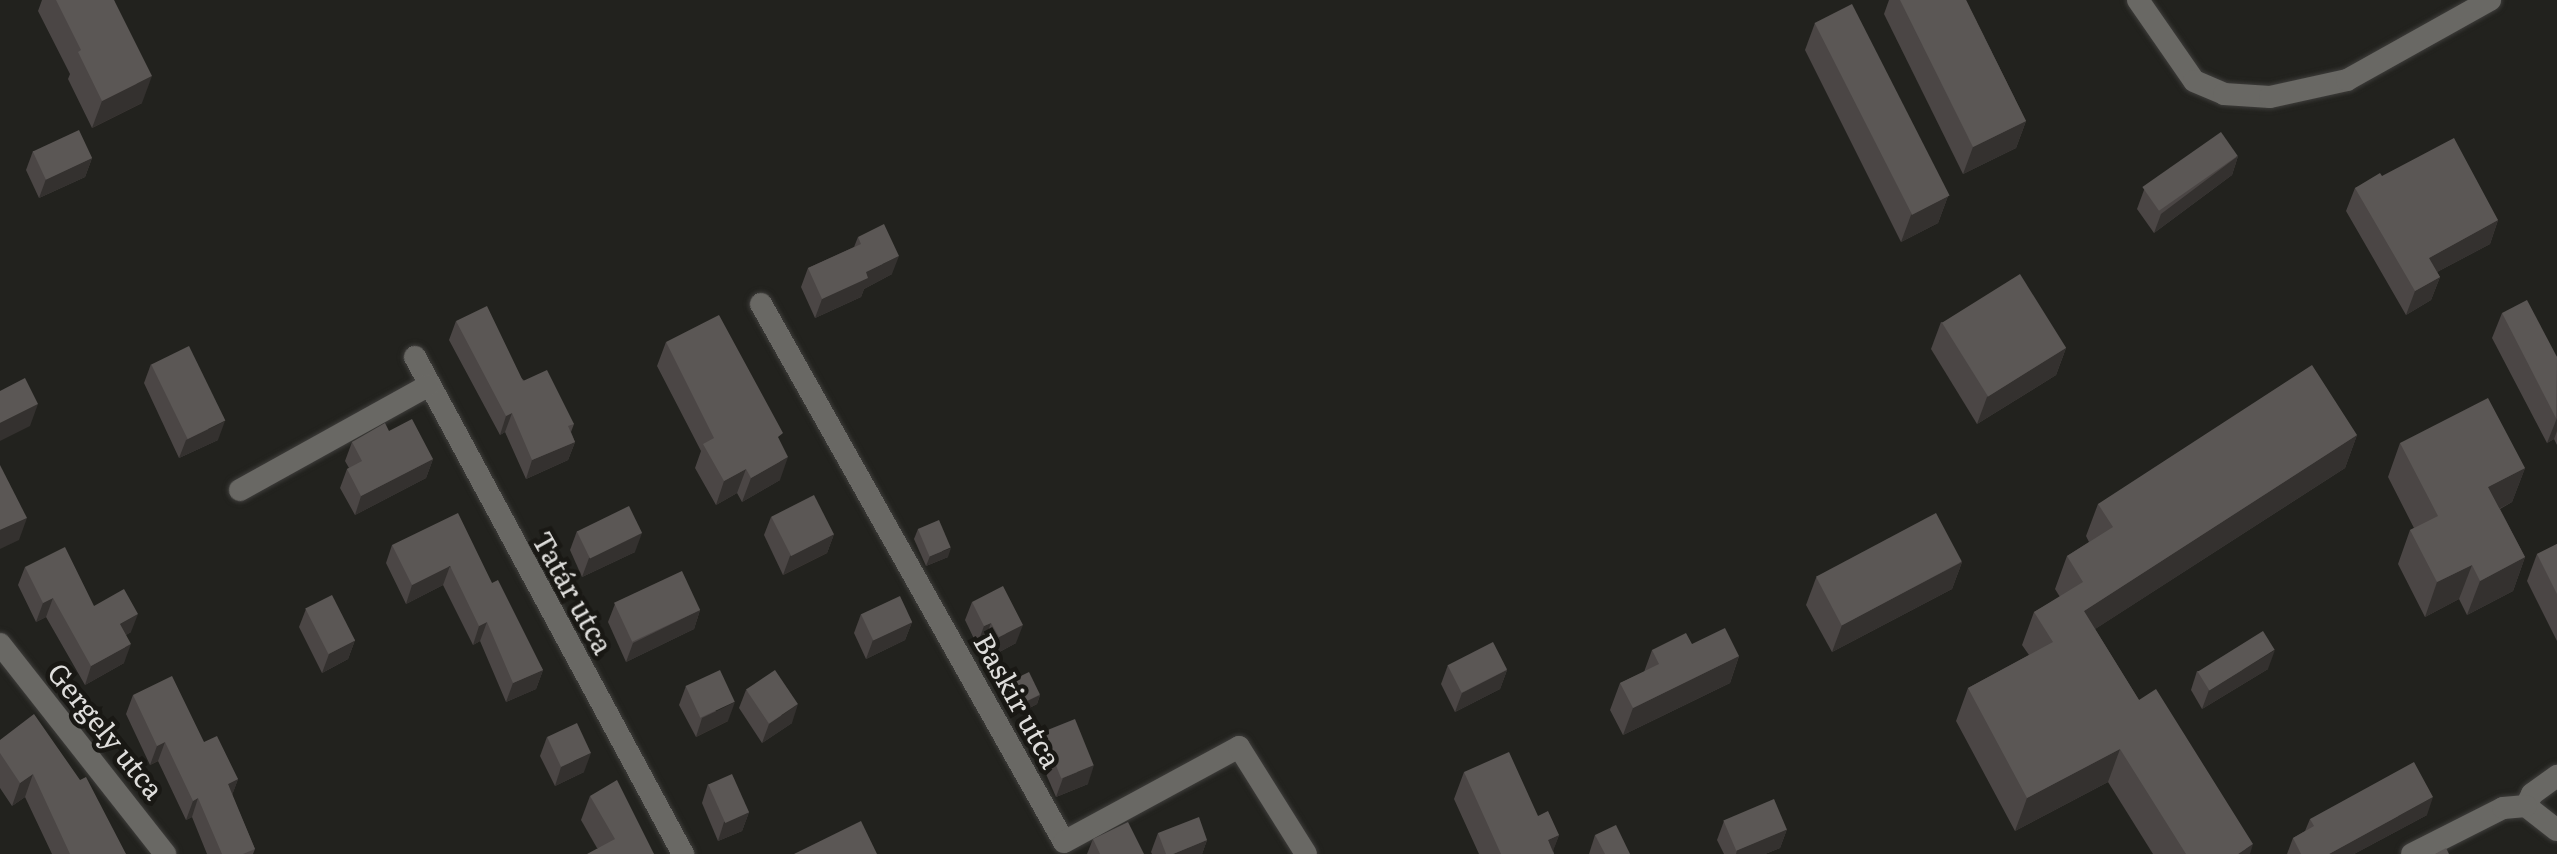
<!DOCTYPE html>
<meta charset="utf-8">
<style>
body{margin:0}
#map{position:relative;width:2557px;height:854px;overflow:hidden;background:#22221e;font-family:Literata,serif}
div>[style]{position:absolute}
.roads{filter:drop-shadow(0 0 2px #3e3d3b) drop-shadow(0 0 2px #3e3d3b)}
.minor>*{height:22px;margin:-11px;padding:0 11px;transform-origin:11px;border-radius:11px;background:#696864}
.wall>*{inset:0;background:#4b4645}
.shaded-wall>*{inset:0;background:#34312f}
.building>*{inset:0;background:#5b5755;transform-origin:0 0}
span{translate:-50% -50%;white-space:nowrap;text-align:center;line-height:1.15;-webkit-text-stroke:9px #191814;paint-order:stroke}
.street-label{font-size:28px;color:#dedddb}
</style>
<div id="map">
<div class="roads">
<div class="minor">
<div style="left:2138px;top:0;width:98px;rotate:55.3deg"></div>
<div style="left:2194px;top:81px;width:33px;rotate:23deg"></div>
<div style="left:2224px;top:94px;width:46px;rotate:3.7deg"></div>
<div style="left:2270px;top:97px;width:79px;rotate:-12.4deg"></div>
<div style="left:2347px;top:80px;width:164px;rotate:-29.2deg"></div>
<div style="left:761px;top:304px;width:617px;rotate:60.61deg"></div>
<div style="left:1064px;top:842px;width:199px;rotate:-28.5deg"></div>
<div style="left:1239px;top:747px;width:126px;rotate:57.9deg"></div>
<div style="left:415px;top:357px;width:565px;rotate:61.66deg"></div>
<div style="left:240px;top:490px;width:215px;rotate:-29deg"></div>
<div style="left:0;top:644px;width:267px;rotate:51.8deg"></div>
<div style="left:2526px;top:806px;width:13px;rotate:-63deg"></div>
<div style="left:2532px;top:794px;width:31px;rotate:-36deg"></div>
<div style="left:2526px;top:806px;width:39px;rotate:38deg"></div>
<div style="left:2412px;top:854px;width:102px;rotate:-26.8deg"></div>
<div style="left:2503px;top:808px;width:23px;rotate:-5deg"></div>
</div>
</div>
<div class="wall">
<div style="clip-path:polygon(42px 0,114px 0,142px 103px,92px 128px,68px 79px,70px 74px,38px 11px)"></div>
<div style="clip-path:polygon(1889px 0,1966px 0,2026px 121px,2016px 148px,1963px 174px,1884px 14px)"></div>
<div style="clip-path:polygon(1815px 23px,1948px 196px,1938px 223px,1901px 242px,1805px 50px)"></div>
<div style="clip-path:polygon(33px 151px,92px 158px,85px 177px,39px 198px,26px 170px)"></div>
<div style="clip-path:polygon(2238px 156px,2232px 175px,2154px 233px,2137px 209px,2144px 190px)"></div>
<div style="clip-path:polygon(2382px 176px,2498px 220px,2490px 244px,2437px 272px,2440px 277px,2431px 300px,2406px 315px,2346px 211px,2355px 188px)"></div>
<div style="clip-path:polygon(858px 237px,892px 274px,864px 289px,861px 297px,815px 318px,801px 287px,808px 268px,854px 247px)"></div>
<div style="clip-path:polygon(2502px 313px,2557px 357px,2557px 445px,2554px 439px,2547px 443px,2492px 338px)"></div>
<div style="clip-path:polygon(456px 321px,574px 424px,571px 432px,575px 442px,568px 460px,526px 479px,505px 432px,500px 435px,449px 340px)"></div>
<div style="clip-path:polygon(1941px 322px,2066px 348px,2056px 375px,1977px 424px,1931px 349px)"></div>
<div style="clip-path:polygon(666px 342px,780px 442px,780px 480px,742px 502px,737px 493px,716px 505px,695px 468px,701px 451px,657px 366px)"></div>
<div style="clip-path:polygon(151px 364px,218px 440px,179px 458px,144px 383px)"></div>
<div style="clip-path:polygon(389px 431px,433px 459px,426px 478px,355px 515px,340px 488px,347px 469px,349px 468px,345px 461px,352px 442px)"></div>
<div style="clip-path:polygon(2357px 435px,2345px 468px,2095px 629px,2139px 700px,2250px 854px,2153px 854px,2108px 782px,2015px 831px,1956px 721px,1968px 688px,2029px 655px,2022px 645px,2034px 612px,2060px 597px,2055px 589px,2067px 556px,2089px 542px,2086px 536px,2098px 504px)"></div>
<div style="clip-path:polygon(2400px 443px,2525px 468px,2512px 502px,2500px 509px,2525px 557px,2513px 591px,2467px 615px,2459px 599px,2425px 617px,2398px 564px,2410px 530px,2414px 528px,2388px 477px)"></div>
<div style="clip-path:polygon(771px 517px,834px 534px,827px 553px,783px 575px,764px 535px)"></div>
<div style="clip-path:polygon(918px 529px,948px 557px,926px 566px,914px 539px)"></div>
<div style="clip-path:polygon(577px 531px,635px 552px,582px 577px,570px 550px)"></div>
<div style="clip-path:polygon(2557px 544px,2557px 641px,2527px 581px,2537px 554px)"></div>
<div style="clip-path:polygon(392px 545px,492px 583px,543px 670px,536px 689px,506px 702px,480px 641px,473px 645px,443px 585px,406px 604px,386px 563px)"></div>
<div style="clip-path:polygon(1962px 562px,1952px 589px,1832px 652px,1806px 605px,1816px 578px)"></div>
<div style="clip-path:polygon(25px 567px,94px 606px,131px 632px,126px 635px,124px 663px,85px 685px,46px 617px,36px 622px,18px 585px)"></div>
<div style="clip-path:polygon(972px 602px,1016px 643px,992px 656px,984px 642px,977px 645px,965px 620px)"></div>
<div style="clip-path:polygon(615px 604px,700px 610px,694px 629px,626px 662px,608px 622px)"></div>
<div style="clip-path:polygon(306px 609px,355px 640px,348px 659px,322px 673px,299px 627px)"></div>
<div style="clip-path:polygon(861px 614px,912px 622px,905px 640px,866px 659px,854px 633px)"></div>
<div style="clip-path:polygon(1692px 644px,1739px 656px,1730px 683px,1623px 735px,1610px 710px,1620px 683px,1644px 672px,1652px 650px)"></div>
<div style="clip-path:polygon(1448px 665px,1507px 670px,1500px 689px,1455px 712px,1441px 684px)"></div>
<div style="clip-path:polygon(2268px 669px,2202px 709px,2191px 690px,2197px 671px)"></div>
<div style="clip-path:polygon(1008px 683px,1040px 695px,1037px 704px,1016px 715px,1004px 693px)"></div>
<div style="clip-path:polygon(686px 686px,728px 721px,696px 737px,679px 705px)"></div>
<div style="clip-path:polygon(746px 690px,792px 723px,762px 743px,739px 708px)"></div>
<div style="clip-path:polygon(133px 695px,204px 742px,238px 779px,232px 795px,255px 849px,253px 854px,207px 854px,192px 817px,186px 820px,158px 761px,150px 765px,126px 714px)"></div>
<div style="clip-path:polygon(1043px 732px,1088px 784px,1056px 797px,1036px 751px)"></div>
<div style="clip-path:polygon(547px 737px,584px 772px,555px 786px,540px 756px)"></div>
<div style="clip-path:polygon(0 740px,126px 854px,52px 854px,25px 797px,12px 806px,0 788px)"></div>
<div style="clip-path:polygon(1464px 772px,1538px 816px,1559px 835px,1553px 850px,1554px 854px,1479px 854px,1454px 799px)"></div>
<div style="clip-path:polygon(708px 784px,749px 812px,742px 831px,718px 841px,702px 803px)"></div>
<div style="clip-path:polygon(590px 796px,654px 854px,597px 848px,581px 820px)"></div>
<div style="clip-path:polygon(2427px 815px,2354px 854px,2287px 854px,2293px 838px,2305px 831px,2310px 819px)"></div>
<div style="clip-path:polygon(1724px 821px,1787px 829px,1780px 848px,1765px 854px,1724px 854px,1717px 840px)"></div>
<div style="clip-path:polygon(1158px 833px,1207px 840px,1202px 854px,1152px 854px,1151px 852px)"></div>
<div style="clip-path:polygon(1595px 835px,1630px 854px,1589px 854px)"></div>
<div style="clip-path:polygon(1093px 839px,1144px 854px,1087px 854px)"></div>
</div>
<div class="shaded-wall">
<div style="clip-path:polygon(152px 76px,142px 103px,92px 128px,102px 101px)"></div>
<div style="clip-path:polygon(2026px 121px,2016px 148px,1963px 174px,1973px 147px)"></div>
<div style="clip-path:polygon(2238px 156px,2232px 175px,2154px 233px,2161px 214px)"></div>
<div style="clip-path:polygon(92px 158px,85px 177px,39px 198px,46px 179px)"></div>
<div style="clip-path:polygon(1948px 196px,1938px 223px,1901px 242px,1911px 215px)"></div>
<div style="clip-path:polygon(2498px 220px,2490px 244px,2420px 281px,2429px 258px)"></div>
<div style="clip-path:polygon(899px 256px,892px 274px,864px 289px,861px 297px,815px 318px,822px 299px,866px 272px)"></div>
<div style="clip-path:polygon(2440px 277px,2431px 300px,2406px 315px,2415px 291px)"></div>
<div style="clip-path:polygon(2066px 348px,2056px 375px,1977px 424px,1987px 397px)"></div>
<div style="clip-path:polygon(38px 404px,30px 426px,0 441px,0 423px)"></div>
<div style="clip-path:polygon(512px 413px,505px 432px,500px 435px,506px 416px)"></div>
<div style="clip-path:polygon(2557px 418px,2557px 431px,2554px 439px,2547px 443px)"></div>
<div style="clip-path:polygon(225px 421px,218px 440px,179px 458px,186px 440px)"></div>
<div style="clip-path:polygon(2357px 435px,2345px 468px,2072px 644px,2084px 611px)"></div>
<div style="clip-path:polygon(575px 442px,568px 460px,526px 479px,532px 460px)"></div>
<div style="clip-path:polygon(788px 457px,780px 480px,742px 502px,751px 478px)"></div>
<div style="clip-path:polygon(433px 459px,426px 478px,355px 515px,361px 496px)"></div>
<div style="clip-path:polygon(2525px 468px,2512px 502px,2476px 521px,2488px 487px)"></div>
<div style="clip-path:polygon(746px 469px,737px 493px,716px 505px,724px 481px)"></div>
<div style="clip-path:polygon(27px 518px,19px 540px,0 549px,0 530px)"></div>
<div style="clip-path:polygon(642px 533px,635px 552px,582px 577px,589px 558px)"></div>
<div style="clip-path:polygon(834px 534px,827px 553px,783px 575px,790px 556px)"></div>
<div style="clip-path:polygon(951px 548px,948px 557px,926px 566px,930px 556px)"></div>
<div style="clip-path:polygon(2525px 557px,2513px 591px,2467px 615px,2480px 581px)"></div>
<div style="clip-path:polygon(1962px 562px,1952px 589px,1832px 652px,1842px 625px)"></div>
<div style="clip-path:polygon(2472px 565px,2459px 599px,2425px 617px,2437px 582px)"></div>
<div style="clip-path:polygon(450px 566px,443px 585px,406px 604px,412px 585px)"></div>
<div style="clip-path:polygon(53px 598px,46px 617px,36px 622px,43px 603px)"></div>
<div style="clip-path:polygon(700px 610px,694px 629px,626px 662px,633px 643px)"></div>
<div style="clip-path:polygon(138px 614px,131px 632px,113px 643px,120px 624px)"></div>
<div style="clip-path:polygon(487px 622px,480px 641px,473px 645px,479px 626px)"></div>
<div style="clip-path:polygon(912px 622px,905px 640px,866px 659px,873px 640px)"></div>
<div style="clip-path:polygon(991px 623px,984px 642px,977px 645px,984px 626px)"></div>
<div style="clip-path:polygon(1023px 625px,1016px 643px,992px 656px,999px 637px)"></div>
<div style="clip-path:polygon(355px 640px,348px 659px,322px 673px,329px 654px)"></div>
<div style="clip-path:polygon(131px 644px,124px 663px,85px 685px,91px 666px)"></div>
<div style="clip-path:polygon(2275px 650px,2268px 669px,2202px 709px,2209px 690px)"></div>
<div style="clip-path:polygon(1739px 656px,1730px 683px,1623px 735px,1633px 708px)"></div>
<div style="clip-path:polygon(543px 670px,536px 689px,506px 702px,513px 683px)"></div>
<div style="clip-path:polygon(1507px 670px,1500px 689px,1455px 712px,1462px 693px)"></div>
<div style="clip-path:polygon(1040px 695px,1037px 704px,1016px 715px,1019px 705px)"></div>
<div style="clip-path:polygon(735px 702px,728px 721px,696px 737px,702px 718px)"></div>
<div style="clip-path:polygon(798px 704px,792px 723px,762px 743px,769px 724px)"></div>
<div style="clip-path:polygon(165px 742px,158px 761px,150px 765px,157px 746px)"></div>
<div style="clip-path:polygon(2120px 749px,2108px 782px,2015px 831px,2027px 798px)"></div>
<div style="clip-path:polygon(591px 753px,584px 772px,555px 786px,561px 767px)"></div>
<div style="clip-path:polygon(1094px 765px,1088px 784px,1056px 797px,1063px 778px)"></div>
<div style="clip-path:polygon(33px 774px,25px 797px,12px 806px,20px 783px)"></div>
<div style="clip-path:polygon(238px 779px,231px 798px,228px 784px)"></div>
<div style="clip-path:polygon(2433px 797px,2427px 815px,2354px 854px,2329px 854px)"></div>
<div style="clip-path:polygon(198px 798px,192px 817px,186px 820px,193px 801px)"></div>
<div style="clip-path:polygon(749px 812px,742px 831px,718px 841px,724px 822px)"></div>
<div style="clip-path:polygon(1787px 829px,1780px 848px,1765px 854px,1736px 854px,1737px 850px)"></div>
<div style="clip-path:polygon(1559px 835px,1552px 854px,1548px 840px)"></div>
<div style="clip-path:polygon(1207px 840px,1202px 854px,1173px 854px)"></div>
<div style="clip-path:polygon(2253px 844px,2250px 854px,2238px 854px)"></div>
</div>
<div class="building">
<div style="clip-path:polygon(56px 0,114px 0,152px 76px,102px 101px,78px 52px,81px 50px)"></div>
<div style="clip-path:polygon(1900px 0,1966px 0,2026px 121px,1973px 147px)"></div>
<div style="left:1852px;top:4px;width:215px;height:42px;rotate:63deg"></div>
<div style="left:79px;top:130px;width:31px;height:51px;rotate:65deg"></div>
<div style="left:2221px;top:132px;width:29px;height:96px;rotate:55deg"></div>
<div style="clip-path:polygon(2454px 138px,2498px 220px,2429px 258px,2440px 277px,2415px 291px,2355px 188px,2380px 173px,2382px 176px)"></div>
<div style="clip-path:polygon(884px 224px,899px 256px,866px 272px,868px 278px,822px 299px,808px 268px,861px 244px,858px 237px)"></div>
<div style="left:2020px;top:274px;width:87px;height:92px;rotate:58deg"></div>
<div style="clip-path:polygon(2527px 300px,2557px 357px,2556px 418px,2502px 313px)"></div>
<div style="clip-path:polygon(487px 306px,523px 381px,547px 370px,574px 424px,568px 426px,575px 442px,532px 460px,512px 413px,506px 416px,456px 321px)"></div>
<div style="clip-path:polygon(719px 315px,783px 433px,778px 437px,788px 457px,751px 478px,746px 469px,724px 481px,703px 444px,714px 438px,666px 342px)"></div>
<div style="left:189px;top:346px;width:83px;height:42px;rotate:64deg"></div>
<div style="clip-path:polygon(2312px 365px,2357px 435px,2084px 611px,2139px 700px,2156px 689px,2253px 844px,2238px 854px,2186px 854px,2120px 749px,2027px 798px,1968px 688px,2053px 642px,2034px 612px,2083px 582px,2067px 556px,2113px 527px,2098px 504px)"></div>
<div style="clip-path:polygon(25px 378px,38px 404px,0 423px,0 391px)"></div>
<div style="clip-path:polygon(2488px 398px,2525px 468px,2488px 487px,2525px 557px,2480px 581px,2472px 565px,2437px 582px,2410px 530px,2438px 516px,2400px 443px)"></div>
<div style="clip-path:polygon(412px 419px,433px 459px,361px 496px,347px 469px,362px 461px,352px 442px,385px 423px,389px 431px)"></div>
<div style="clip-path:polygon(0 465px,27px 518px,0 530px)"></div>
<div style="left:814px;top:495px;width:44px;height:48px;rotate:63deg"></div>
<div style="left:629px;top:506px;width:30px;height:58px;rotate:64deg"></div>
<div style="clip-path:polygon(458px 513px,492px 583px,498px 580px,543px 670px,513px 683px,487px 622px,479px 626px,450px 566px,412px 585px,392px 545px)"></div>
<div style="left:1936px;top:513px;width:55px;height:136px;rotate:62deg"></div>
<div style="left:939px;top:520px;width:30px;height:23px;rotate:67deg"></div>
<div style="clip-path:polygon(2557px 544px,2557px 594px,2537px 554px)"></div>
<div style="clip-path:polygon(65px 547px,94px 606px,124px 589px,138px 614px,120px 624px,131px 644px,91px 666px,53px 598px,43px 603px,25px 567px)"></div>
<div style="left:682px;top:571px;width:43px;height:75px;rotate:65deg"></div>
<div style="clip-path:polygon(1003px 586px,1023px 625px,999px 637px,991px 623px,984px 626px,972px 602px)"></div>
<div style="left:332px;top:595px;width:51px;height:30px;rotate:63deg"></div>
<div style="left:900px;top:596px;width:29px;height:43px;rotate:65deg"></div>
<div style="clip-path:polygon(1725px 628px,1739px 656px,1633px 708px,1620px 683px,1659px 664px,1652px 650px,1686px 633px,1692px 644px)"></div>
<div style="left:2263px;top:631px;width:22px;height:77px;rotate:58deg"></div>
<div style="left:1493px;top:642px;width:31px;height:51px;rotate:63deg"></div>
<div style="left:720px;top:670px;width:35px;height:38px;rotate:65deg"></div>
<div style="left:775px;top:670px;width:41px;height:35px;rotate:56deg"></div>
<div style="left:1029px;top:672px;width:25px;height:24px;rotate:64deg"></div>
<div style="clip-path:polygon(172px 676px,204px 742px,217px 736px,238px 779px,228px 784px,255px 849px,243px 854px,222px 854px,198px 798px,193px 801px,165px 742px,157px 746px,133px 695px)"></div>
<div style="clip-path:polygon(34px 714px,80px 780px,86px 777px,126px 854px,70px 854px,33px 774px,20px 783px,0 753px,0 740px)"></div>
<div style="left:1075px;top:719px;width:50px;height:35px;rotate:68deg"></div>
<div style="left:577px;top:723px;width:33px;height:33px;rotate:65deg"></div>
<div style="clip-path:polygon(1509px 752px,1538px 816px,1548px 811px,1559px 835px,1548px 840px,1554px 854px,1501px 854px,1464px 772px)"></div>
<div style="clip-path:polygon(2414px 762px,2433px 797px,2329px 854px,2301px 854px,2293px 838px,2314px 826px,2310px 819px)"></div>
<div style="left:732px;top:774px;width:42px;height:26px;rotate:66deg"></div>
<div style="clip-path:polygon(617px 780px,654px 854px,587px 854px,615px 839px,590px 796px)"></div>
<div style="left:1774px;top:799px;width:33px;height:55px;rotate:67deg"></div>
<div style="clip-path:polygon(1199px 817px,1207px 840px,1173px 854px,1166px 854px,1158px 833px)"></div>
<div style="clip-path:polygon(861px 821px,877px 854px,794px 854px)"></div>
<div style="clip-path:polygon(1128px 822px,1144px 854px,1100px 854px,1093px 839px)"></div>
<div style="clip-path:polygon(1616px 825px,1630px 854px,1605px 854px,1595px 835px)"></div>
<div style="clip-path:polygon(2446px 848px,2449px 854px,2435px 854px)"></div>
</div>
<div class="street-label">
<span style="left:574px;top:592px;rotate:61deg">Tatár utca</span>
<span style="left:1019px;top:700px;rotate:61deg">Baskir utca</span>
<span style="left:107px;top:730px;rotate:51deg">Gergely utca</span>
</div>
</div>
